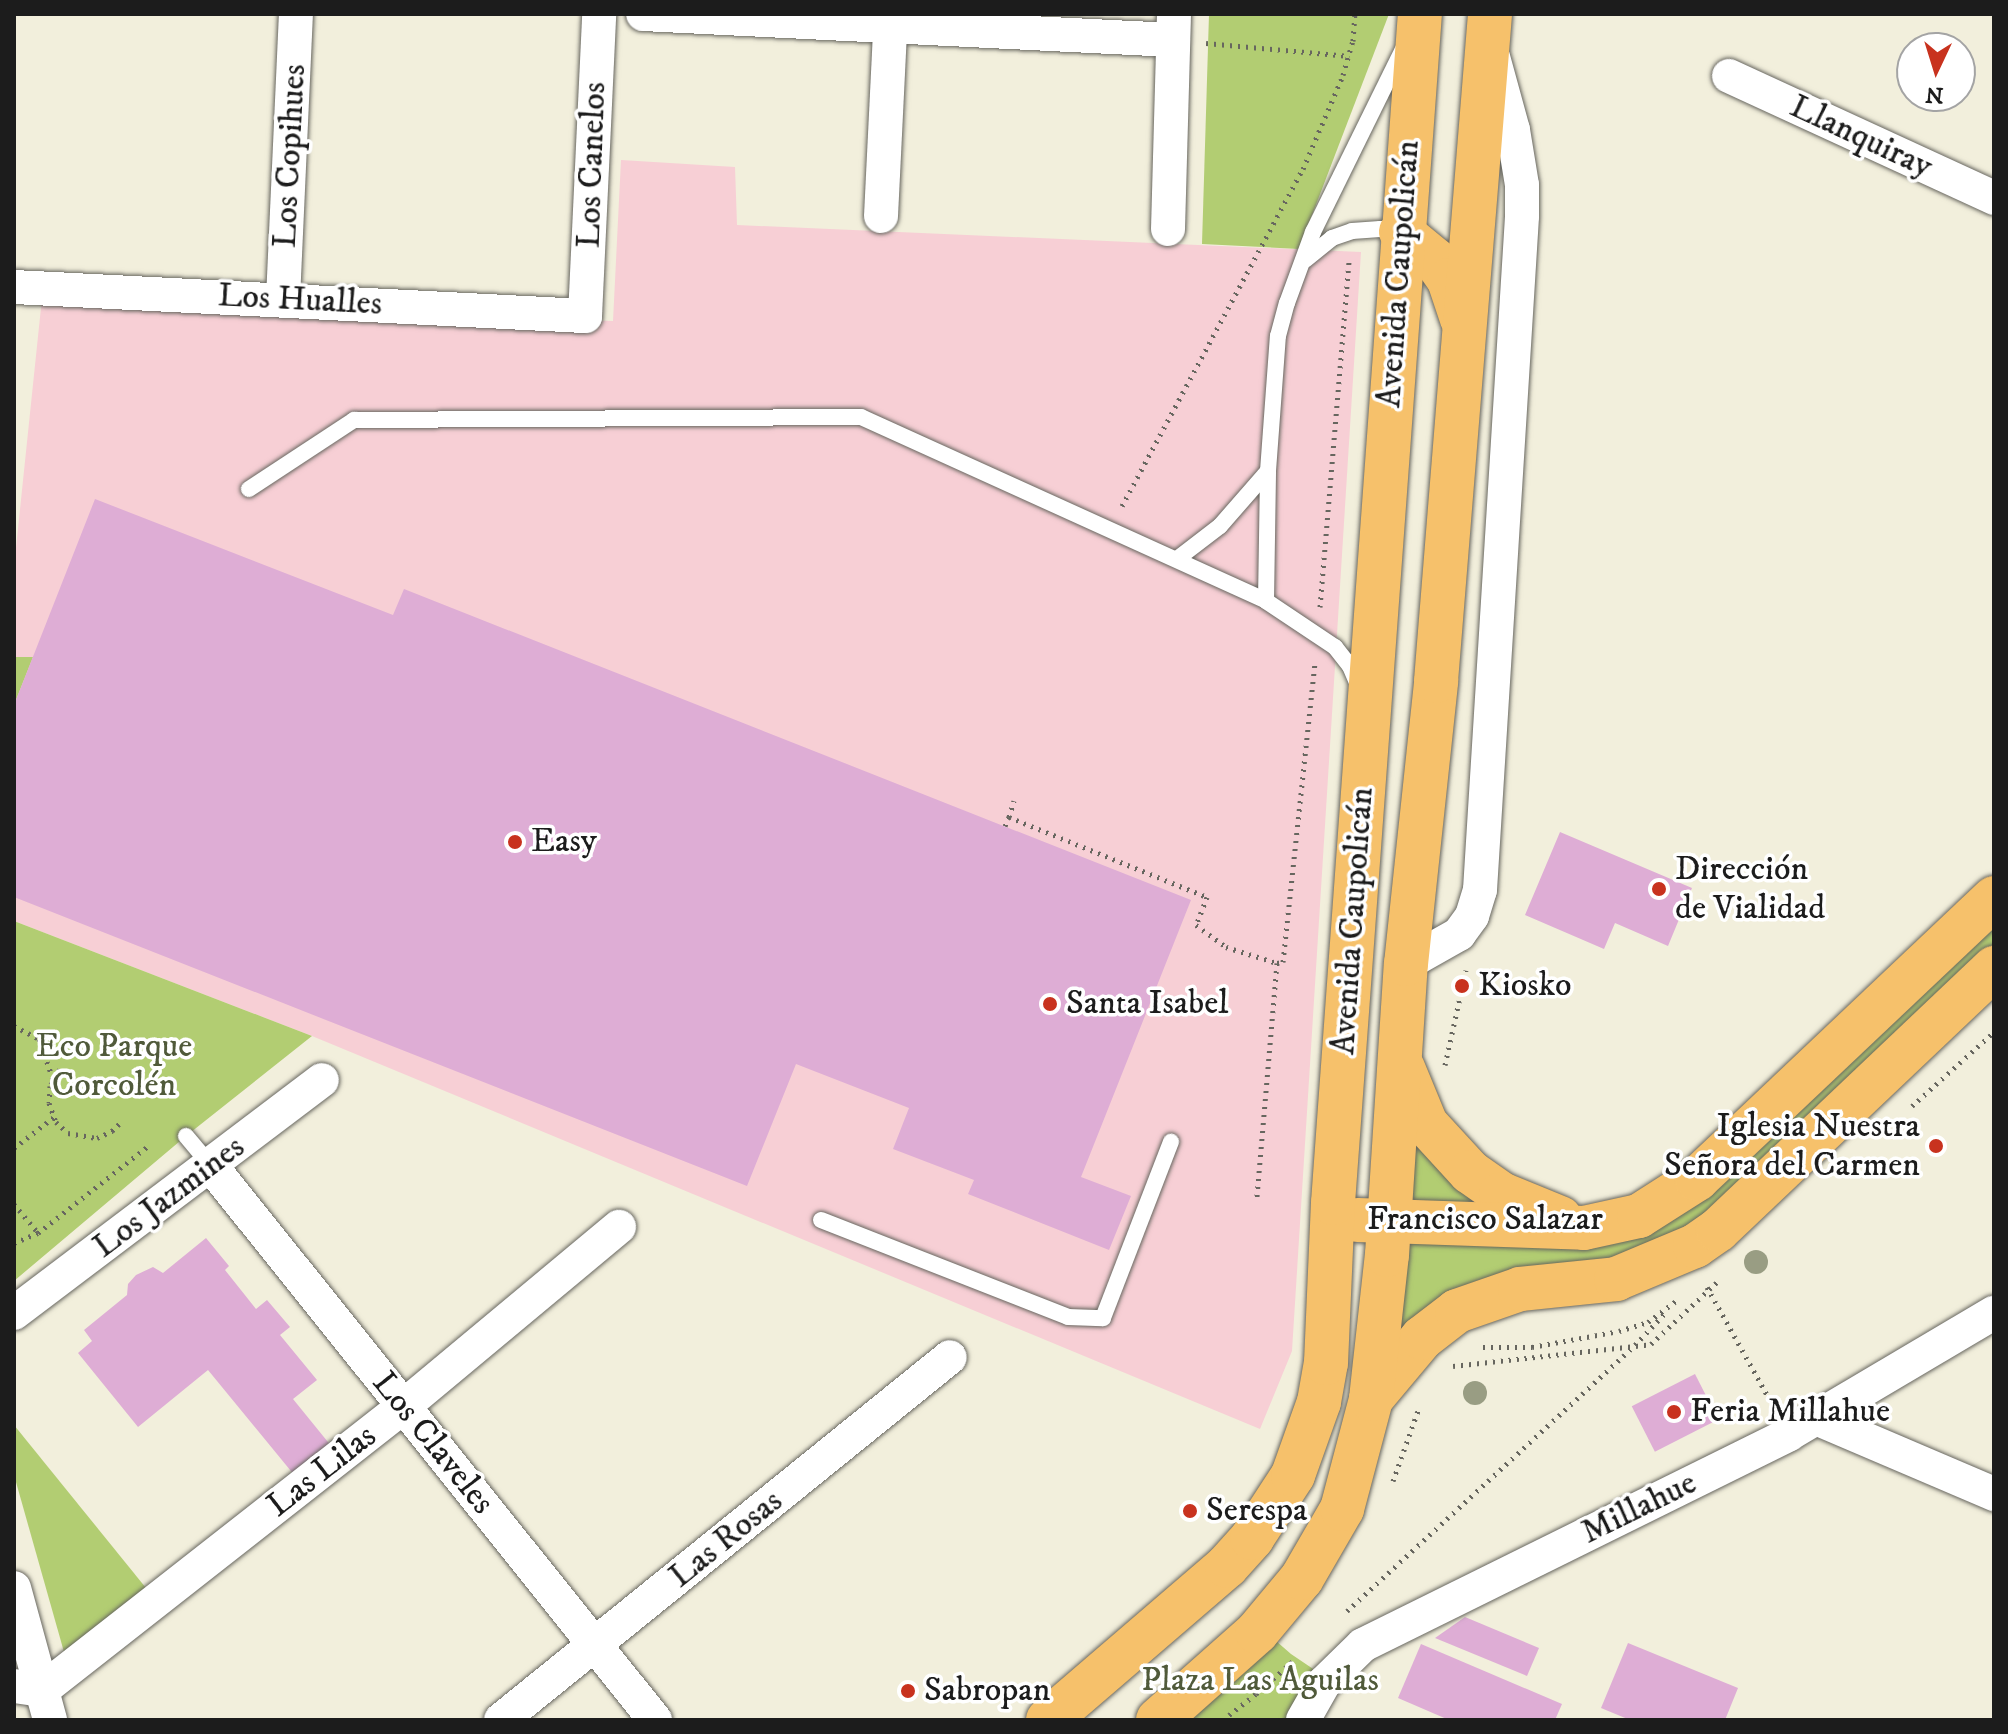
<!DOCTYPE html>
<meta charset="utf-8">
<style>
body{margin:0}
#map{position:relative;width:2008px;height:1734px;overflow:hidden;background:#f2efdc;font-family:"IM FELL DW Pica",serif}
div>[style]{position:absolute}
.built>*{inset:0;background:#f7cfd5}
.green>*{inset:0;background:#b2cd72}
.building>*{inset:0;background:#deadd5;transform-origin:0 0}
.path>*{height:5px;margin-top:-2.5px;transform-origin:0;background:repeating-linear-gradient(90deg,#67665f 0 2px,transparent 0 8px)}
.roads{filter:drop-shadow(0 0 2px #67665f) drop-shadow(0 0 2px #67665f)}
.service>*{height:16px;margin:-8px;padding:0 8px;transform-origin:8px;border-radius:8px;background:#fff}
.minor>*{height:34px;margin:-17px;padding:0 17px;transform-origin:17px;border-radius:17px;background:#fff}
.primary>*{height:44px;margin:-22px;padding:0 22px;transform-origin:22px;border-radius:22px;background:#f6c16b}
.trees>*{width:24px;height:24px;margin:-12px;border-radius:50%;background:#999d83}
.dots>*{width:22px;height:22px;translate:-50% -50%;box-sizing:border-box;border:4px solid #fff;border-radius:50%}
span{translate:-50% -50%;white-space:nowrap;text-align:center;line-height:1.15;-webkit-text-stroke:7px #fff;paint-order:stroke}
.street-label{font-size:34px;color:#1c1c1c}
.poi-label{font-size:34px;color:#1c1c1c}
.left{translate:0 -50%;text-align:left}
.right{translate:-100% -50%;text-align:right}
.park-label{font-size:34px;color:#505a3a}
.frame{position:absolute;inset:0;border:16px solid #1c1c1c;pointer-events:none}
.north{position:absolute;left:1896px;top:32px;width:80px;height:80px;box-sizing:border-box;background:#fff;border:2px solid #a4a4a4;border-radius:50%;rotate:184deg;font-size:22px;font-weight:700;line-height:32px;text-align:center;color:#1c1c1c}
.north::after{content:'';display:block;margin:auto;width:28px;height:36px;background:#c8321e;clip-path:polygon(50% 0,100% 100%,50% 72%,0 100%)}
</style>
<div id="map">
<div class="built">
<div style="clip-path:polygon(621px 160px,735px 167px,737px 225px,1361px 252px,1292px 1351px,1260px 1429px,312px 1036px,14px 921px,14px 567px,42px 298px,613px 321px)"></div>
</div>
<div class="green">
<div style="clip-path:polygon(1209px 14px,1389px 14px,1299px 249px,1202px 244px)"></div>
<div style="clip-path:polygon(14px 657px,33px 657px,14px 705px)"></div>
<div style="clip-path:polygon(1994px 899px,1994px 968px,1716px 1230px,1520px 1289px,1371px 1399px,1399px 1057px,1470px 1172px,1613px 1223px)"></div>
<div style="clip-path:polygon(14px 921px,312px 1036px,186px 1136px,14px 1281px)"></div>
<div style="clip-path:polygon(14px 1425px,146px 1588px,64px 1652px,14px 1475px)"></div>
<div style="clip-path:polygon(1261px 1628px,1291px 1654px,1328px 1679px,1303px 1720px,1158px 1720px)"></div>
</div>
<div class="building">
<div style="clip-path:polygon(95px 499px,393px 615px,404px 589px,1191px 900px,1081px 1177px,1131px 1196px,1109px 1250px,968px 1194px,974px 1180px,893px 1149px,909px 1108px,796px 1064px,747px 1186px,14px 897px,14px 705px)"></div>
<div style="clip-path:polygon(1560px 832px,1692px 888px,1668px 946px,1615px 923px,1604px 949px,1525px 915px)"></div>
<div style="clip-path:polygon(206px 1238px,229px 1266px,225px 1270px,256px 1309px,267px 1300px,290px 1327px,280px 1335px,317px 1380px,293px 1399px,332px 1447px,295px 1476px,208px 1370px,138px 1427px,78px 1353px,92px 1341px,84px 1330px,127px 1295px,128px 1284px,136px 1275px,153px 1267px,163px 1273px)"></div>
<div style="left:1695px;top:1374px;width:51px;height:71px;rotate:63deg"></div>
<div style="clip-path:polygon(1465px 1617px,1539px 1648px,1527px 1676px,1435px 1638px)"></div>
<div style="clip-path:polygon(1628px 1643px,1738px 1688px,1725px 1720px,1630px 1720px,1601px 1708px)"></div>
<div style="clip-path:polygon(1421px 1644px,1562px 1704px,1555px 1720px,1449px 1720px,1398px 1698px)"></div>
</div>
<div class="path">
<div style="left:1206px;top:43px;width:144px;rotate:5.2deg"></div>
<div style="left:1122px;top:506px;width:383px;rotate:-61.8deg"></div>
<div style="left:1303px;top:169px;width:102px;rotate:-66.9deg"></div>
<div style="left:1343px;top:75px;width:35px;rotate:-74deg"></div>
<div style="left:1353px;top:41px;width:27px;rotate:-86deg"></div>
<div style="left:1320px;top:607px;width:350px;rotate:-85.2deg"></div>
<div style="left:1009px;top:817px;width:17px;rotate:-73deg"></div>
<div style="left:1005px;top:826px;width:10px;rotate:-66deg"></div>
<div style="left:1009px;top:817px;width:214px;rotate:22deg"></div>
<div style="left:1207px;top:897px;width:30px;rotate:111deg"></div>
<div style="left:1196px;top:925px;width:37px;rotate:36deg"></div>
<div style="left:1226px;top:947px;width:53px;rotate:17.4deg"></div>
<div style="left:1277px;top:963px;width:235px;rotate:94.9deg"></div>
<div style="left:1277px;top:963px;width:6px;rotate:-9deg"></div>
<div style="left:1283px;top:962px;width:300px;rotate:-83.9deg"></div>
<div style="left:14px;top:1026px;width:28px;rotate:27deg"></div>
<div style="left:39px;top:1039px;width:42px;rotate:70.7deg"></div>
<div style="left:1445px;top:1065px;width:97px;rotate:-77.5deg"></div>
<div style="left:60px;top:1069px;width:20px;rotate:120deg"></div>
<div style="left:50px;top:1086px;width:17px;rotate:93deg"></div>
<div style="left:49px;top:1103px;width:20px;rotate:70deg"></div>
<div style="left:56px;top:1122px;width:16px;rotate:43deg"></div>
<div style="left:68px;top:1133px;width:29px;rotate:10deg"></div>
<div style="left:97px;top:1138px;width:17px;rotate:-25deg"></div>
<div style="left:112px;top:1131px;width:16px;rotate:-45deg"></div>
<div style="left:1912px;top:1106px;width:110px;rotate:-42.1deg"></div>
<div style="left:14px;top:1148px;width:51px;rotate:-37.8deg"></div>
<div style="left:14px;top:1204px;width:38px;rotate:50deg"></div>
<div style="left:14px;top:1243px;width:26px;rotate:-23deg"></div>
<div style="left:38px;top:1233px;width:139px;rotate:-38.3deg"></div>
<div style="left:1707px;top:1287px;width:134px;rotate:60.9deg"></div>
<div style="left:1483px;top:1347px;width:49px"></div>
<div style="left:1532px;top:1347px;width:88px;rotate:-10.4deg"></div>
<div style="left:1619px;top:1331px;width:30px;rotate:-17deg"></div>
<div style="left:1648px;top:1322px;width:38px;rotate:-37deg"></div>
<div style="left:1453px;top:1366px;width:199px;rotate:-6.3deg"></div>
<div style="left:1651px;top:1344px;width:91px;rotate:-43.2deg"></div>
<div style="left:1393px;top:1481px;width:77px;rotate:-70.4deg"></div>
<div style="left:1347px;top:1611px;width:392px;rotate:-42.7deg"></div>
<div style="left:1635px;top:1345px;width:45px;rotate:-46.8deg"></div>
<div style="left:1273px;top:1679px;width:30px;rotate:-42deg"></div>
<div style="left:1229px;top:1715px;width:34px;rotate:-38deg"></div>
<div style="left:1256px;top:1694px;width:24px;rotate:-48deg"></div>
</div>
<div class="roads">
<div class="service">
<div style="left:1305px;top:260px;width:35px;rotate:-39deg"></div>
<div style="left:1332px;top:238px;width:21px;rotate:-19deg"></div>
<div style="left:1352px;top:231px;width:28px;rotate:-4deg"></div>
<div style="left:1380px;top:229px;width:20px;rotate:9deg"></div>
<div style="left:249px;top:489px;width:126px;rotate:-33.3deg"></div>
<div style="left:354px;top:420px;width:507px;rotate:-0.34deg"></div>
<div style="left:861px;top:417px;width:445px;rotate:24.4deg"></div>
<div style="left:1266px;top:601px;width:83px;rotate:33.7deg"></div>
<div style="left:1335px;top:647px;width:24px;rotate:52deg"></div>
<div style="left:1350px;top:666px;width:23px;rotate:67deg"></div>
<div style="left:1177px;top:559px;width:54px;rotate:-37.5deg"></div>
<div style="left:1220px;top:526px;width:73px;rotate:-48.9deg"></div>
<div style="left:1268px;top:471px;width:135px;rotate:-85.8deg"></div>
<div style="left:1278px;top:336px;width:34px;rotate:-75deg"></div>
<div style="left:1287px;top:303px;width:76px;rotate:-69.9deg"></div>
<div style="left:1313px;top:232px;width:206px;rotate:-63.8deg"></div>
<div style="left:1266px;top:601px;width:130px;rotate:-89.1deg"></div>
<div style="left:186px;top:1136px;width:39px;rotate:50deg"></div>
<div style="left:821px;top:1220px;width:265px;rotate:21.4deg"></div>
<div style="left:1068px;top:1317px;width:35px;rotate:2deg"></div>
<div style="left:1103px;top:1318px;width:189px;rotate:-68.9deg"></div>
</div>
<div class="minor">
<div style="left:643px;top:14px;width:530px;rotate:2.81deg"></div>
<div style="left:1729px;top:76px;width:292px;rotate:24.7deg"></div>
<div style="left:881px;top:216px;width:202px;rotate:-87.2deg"></div>
<div style="left:1168px;top:229px;width:215px;rotate:-88.4deg"></div>
<div style="left:14px;top:287px;width:572px;rotate:2.91deg"></div>
<div style="left:585px;top:316px;width:302px;rotate:-87.3deg"></div>
<div style="left:283px;top:299px;width:285px;rotate:-87.4deg"></div>
<div style="left:1406px;top:964px;width:61px;rotate:-29.5deg"></div>
<div style="left:1459px;top:934px;width:22px;rotate:-54deg"></div>
<div style="left:1472px;top:916px;width:27px;rotate:-73deg"></div>
<div style="left:1480px;top:890px;width:675px;rotate:-86.43deg"></div>
<div style="left:1522px;top:216px;width:31px;rotate:-90deg"></div>
<div style="left:1522px;top:185px;width:56px;rotate:-99.3deg"></div>
<div style="left:1513px;top:130px;width:76px;rotate:-105.3deg"></div>
<div style="left:211px;top:1166px;width:710px;rotate:51.29deg"></div>
<div style="left:14px;top:1313px;width:386px;rotate:-37.1deg"></div>
<div style="left:1816px;top:1418px;width:194px;rotate:23.1deg"></div>
<div style="left:14px;top:1588px;width:137px;rotate:74.7deg"></div>
<div style="left:14px;top:1686px;width:28px;rotate:8deg"></div>
<div style="left:42px;top:1690px;width:460px;rotate:-38.1deg"></div>
<div style="left:404px;top:1406px;width:280px;rotate:-39.8deg"></div>
<div style="left:501px;top:1720px;width:577px;rotate:-38.95deg"></div>
<div style="left:1303px;top:1720px;width:43px;rotate:-60.4deg"></div>
<div style="left:1324px;top:1683px;width:54px;rotate:-44.3deg"></div>
<div style="left:1363px;top:1645px;width:475px;rotate:-26.3deg"></div>
<div style="left:1789px;top:1434px;width:238px;rotate:-30.6deg"></div>
</div>
<div class="primary">
<div style="left:1401px;top:232px;width:44px;rotate:39.5deg"></div>
<div style="left:1435px;top:260px;width:24px;rotate:55deg"></div>
<div style="left:1449px;top:280px;width:41px;rotate:71.6deg"></div>
<div style="left:1403px;top:1068px;width:61px;rotate:67.7deg"></div>
<div style="left:1426px;top:1124px;width:65px;rotate:47.5deg"></div>
<div style="left:1470px;top:1172px;width:38px;rotate:35deg"></div>
<div style="left:1501px;top:1194px;width:64px;rotate:22.1deg"></div>
<div style="left:1358px;top:1220px;width:226px;rotate:2deg"></div>
<div style="left:1584px;top:1228px;width:56px;rotate:-12.3deg"></div>
<div style="left:1639px;top:1216px;width:69px;rotate:-32.5deg"></div>
<div style="left:1697px;top:1179px;width:409px;rotate:-43.4deg"></div>
<div style="left:1371px;top:1399px;width:80px;rotate:-50.1deg"></div>
<div style="left:1422px;top:1338px;width:44px;rotate:-37.6deg"></div>
<div style="left:1457px;top:1311px;width:67px;rotate:-19.2deg"></div>
<div style="left:1520px;top:1289px;width:97px;rotate:-5.9deg"></div>
<div style="left:1616px;top:1279px;width:86px;rotate:-22.7deg"></div>
<div style="left:1695px;top:1246px;width:28px;rotate:-35deg"></div>
<div style="left:1718px;top:1230px;width:381px;rotate:-43.5deg"></div>
<div style="left:1048px;top:1720px;width:236px;rotate:-40.7deg"></div>
<div style="left:1227px;top:1566px;width:38px;rotate:-48deg"></div>
<div style="left:1252px;top:1538px;width:75px;rotate:-56.9deg"></div>
<div style="left:1293px;top:1475px;width:77px;rotate:-70.4deg"></div>
<div style="left:1319px;top:1402px;width:40px;rotate:-80deg"></div>
<div style="left:1326px;top:1363px;width:160px;rotate:-87.5deg"></div>
<div style="left:1333px;top:1203px;width:1192px;rotate:-85.82deg"></div>
<div style="left:1158px;top:1720px;width:132px;rotate:-41.6deg"></div>
<div style="left:1257px;top:1632px;width:70px;rotate:-50.2deg"></div>
<div style="left:1302px;top:1578px;width:80px;rotate:-59.9deg"></div>
<div style="left:1342px;top:1509px;width:114px;rotate:-75.2deg"></div>
<div style="left:1371px;top:1399px;width:145px;rotate:-83.7deg"></div>
<div style="left:1387px;top:1255px;width:292px;rotate:-86.3deg"></div>
<div style="left:1406px;top:964px;width:285px;rotate:-83.9deg"></div>
<div style="left:1436px;top:681px;width:669px;rotate:-85.37deg"></div>
</div>
</div>
<div class="trees">
<div style="left:1756px;top:1262px"></div>
<div style="left:1475px;top:1393px"></div>
</div>
<div class="dots">
<div style="left:515px;top:842px;background:#c8321e"></div>
<div style="left:1659px;top:889px;background:#c8321e"></div>
<div style="left:1462px;top:986px;background:#c8321e"></div>
<div style="left:1050px;top:1004px;background:#c8321e"></div>
<div style="left:1936px;top:1146px;background:#c8321e"></div>
<div style="left:1674px;top:1412px;background:#c8321e"></div>
<div style="left:1190px;top:1511px;background:#c8321e"></div>
<div style="left:908px;top:1691px;background:#c8321e"></div>
</div>
<div class="street-label">
<span style="left:1861px;top:137px;rotate:25deg">Llanquiray</span>
<span style="left:290px;top:156px;rotate:-87deg">Los Copihues</span>
<span style="left:592px;top:165px;rotate:-88deg">Los Canelos</span>
<span style="left:1399px;top:274px;rotate:-86deg">Avenida Caupolicán</span>
<span style="left:300px;top:300px;rotate:3deg">Los Hualles</span>
<span style="left:1353px;top:921px;rotate:-86deg">Avenida Caupolicán</span>
<span style="left:169px;top:1197px;rotate:-37deg">Los Jazmines</span>
<span style="left:1485px;top:1220px">Francisco Salazar</span>
<span style="left:433px;top:1443px;rotate:51deg">Los Claveles</span>
<span style="left:322px;top:1471px;rotate:-38deg">Las Lilas</span>
<span style="left:1639px;top:1508px;rotate:-26deg">Millahue</span>
<span style="left:726px;top:1539px;rotate:-39deg">Las Rosas</span>
</div>
<div class="poi-label">
<span class="left" style="left:531px;top:842px">Easy</span>
<span class="left" style="left:1675px;top:889px">Dirección<br>de Vialidad</span>
<span class="left" style="left:1478px;top:986px">Kiosko</span>
<span class="left" style="left:1066px;top:1004px">Santa Isabel</span>
<span class="right" style="left:1920px;top:1146px">Iglesia Nuestra<br>Señora del Carmen</span>
<span class="left" style="left:1690px;top:1412px">Feria Millahue</span>
<span class="left" style="left:1206px;top:1511px">Serespa</span>
<span class="left" style="left:924px;top:1691px">Sabropan</span>
</div>
<div class="park-label">
<span style="left:114px;top:1066px">Eco Parque<br>Corcolén</span>
<span style="left:1260px;top:1681px">Plaza Las Aguilas</span>
</div>
<div class="frame"></div>
<div class="north">N</div>
</div>
